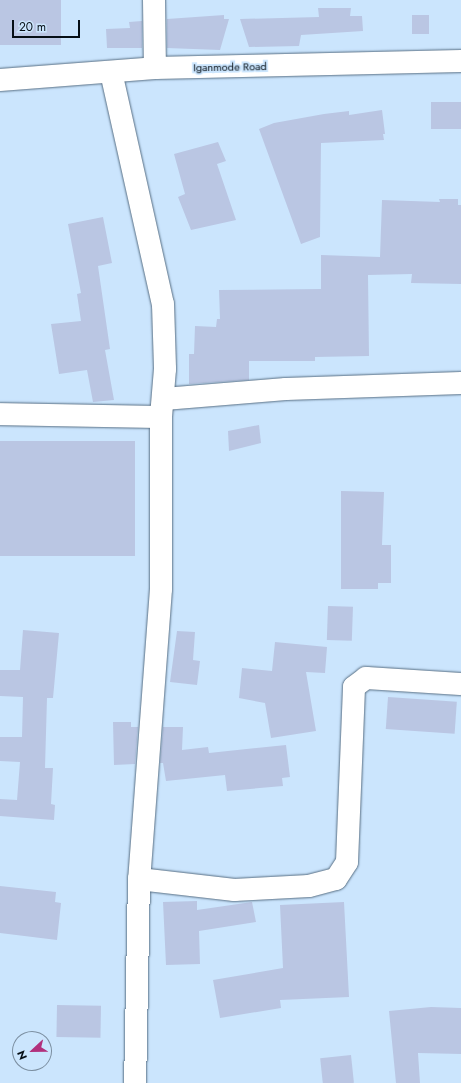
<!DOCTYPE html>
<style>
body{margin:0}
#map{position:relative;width:461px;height:1083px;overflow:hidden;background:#cbe5fd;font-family:Jost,sans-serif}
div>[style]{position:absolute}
.building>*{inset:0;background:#bac6e3;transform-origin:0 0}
.roads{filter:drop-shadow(0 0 1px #586f84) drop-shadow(0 0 1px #586f84)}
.street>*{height:22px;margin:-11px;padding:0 11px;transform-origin:11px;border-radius:11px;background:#fff}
span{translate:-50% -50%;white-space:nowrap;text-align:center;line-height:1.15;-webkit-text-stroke:4px #cbe5fd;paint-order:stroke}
.street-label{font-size:11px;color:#060f16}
.north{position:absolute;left:12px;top:1031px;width:40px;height:40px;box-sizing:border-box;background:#cbe5fd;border:1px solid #7c8fa1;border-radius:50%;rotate:248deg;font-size:11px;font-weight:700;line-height:16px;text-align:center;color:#060f16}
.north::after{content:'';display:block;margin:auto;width:14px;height:18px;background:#b1307c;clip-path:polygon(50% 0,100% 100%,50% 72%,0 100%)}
.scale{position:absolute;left:12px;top:20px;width:68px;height:18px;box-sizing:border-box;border:2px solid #060f16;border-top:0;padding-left:5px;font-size:12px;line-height:14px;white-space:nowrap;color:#060f16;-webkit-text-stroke:3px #cbe5fd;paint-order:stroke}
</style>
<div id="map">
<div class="building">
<div style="left:0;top:0;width:61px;height:45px"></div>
<div style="clip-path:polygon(318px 8px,351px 8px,350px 16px,362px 16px,363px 31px,301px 35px,299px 46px,249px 47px,240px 19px,319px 17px)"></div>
<div style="clip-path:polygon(224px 15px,224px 19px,229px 19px,220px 50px,167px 48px,167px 19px)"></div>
<div style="left:412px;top:15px;width:17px;height:19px"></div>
<div style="clip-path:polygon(142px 21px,142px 48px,107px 48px,106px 29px,130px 28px,129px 22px)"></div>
<div style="left:461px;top:102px;width:27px;height:30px;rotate:90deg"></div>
<div style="clip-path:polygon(382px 110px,385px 134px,383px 134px,384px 140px,321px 143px,320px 237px,301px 244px,259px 129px,274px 123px,324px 114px,349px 111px,349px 115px)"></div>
<div style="clip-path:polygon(218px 142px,226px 161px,217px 164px,236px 220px,191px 230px,178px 197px,185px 194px,174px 154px)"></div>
<div style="clip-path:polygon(439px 199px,458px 199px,458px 205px,461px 205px,461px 284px,411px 283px,412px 274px,368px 275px,369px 356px,315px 357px,315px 361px,249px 361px,249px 380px,189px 384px,189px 354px,194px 354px,195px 326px,216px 327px,217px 319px,220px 319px,219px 290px,321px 289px,321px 255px,380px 257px,382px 200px,440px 202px)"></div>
<div style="clip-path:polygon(103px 217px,112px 263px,98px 266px,110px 349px,105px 350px,114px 400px,93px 402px,87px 370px,59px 374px,51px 324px,81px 321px,77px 294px,81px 293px,68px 224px)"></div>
<div style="clip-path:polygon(259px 425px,261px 443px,229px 451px,228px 431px)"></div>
<div style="left:0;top:441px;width:135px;height:115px"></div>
<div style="clip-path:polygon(341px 491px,384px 492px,382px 545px,391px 545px,391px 583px,378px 583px,378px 589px,341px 589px)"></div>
<div style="left:328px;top:606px;width:25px;height:34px;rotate:2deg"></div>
<div style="clip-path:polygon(23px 630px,59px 633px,53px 698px,47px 698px,45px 768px,53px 768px,51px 804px,55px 805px,54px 820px,0 816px,0 799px,17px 800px,20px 762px,0 761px,0 737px,22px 737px,23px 697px,0 696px,0 670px,20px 670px)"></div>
<div style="clip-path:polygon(177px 631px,195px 632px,193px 660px,200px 661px,197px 685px,170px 682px)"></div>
<div style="clip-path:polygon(275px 642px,327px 647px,325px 673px,306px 672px,316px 731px,271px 738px,265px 703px,239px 698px,242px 668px,272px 671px)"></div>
<div style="left:388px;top:697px;width:69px;height:32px;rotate:4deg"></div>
<div style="clip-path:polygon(113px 722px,131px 722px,131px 727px,138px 727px,135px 764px,114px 765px)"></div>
<div style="clip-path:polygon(163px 727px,183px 727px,182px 750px,208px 747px,209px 753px,286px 745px,290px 777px,282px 778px,283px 786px,227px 791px,225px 775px,166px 781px,163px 763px,160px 763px)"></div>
<div style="clip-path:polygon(0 886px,56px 892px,55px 902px,61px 903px,57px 940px,0 933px)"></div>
<div style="clip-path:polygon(197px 901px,197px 910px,252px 902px,256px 922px,199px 931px,200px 964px,166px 965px,163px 902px)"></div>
<div style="clip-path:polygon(344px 902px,349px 997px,280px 1000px,281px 1008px,220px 1018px,213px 980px,283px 968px,280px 905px)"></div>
<div style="left:57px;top:1005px;width:44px;height:32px;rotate:1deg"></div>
<div style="clip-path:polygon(431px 1007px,461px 1008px,461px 1054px,418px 1053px,420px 1083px,396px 1083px,389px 1011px)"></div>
<div style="left:351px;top:1055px;width:28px;height:31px;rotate:84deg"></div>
</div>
<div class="roads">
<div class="street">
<div style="left:154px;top:0;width:68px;rotate:89.2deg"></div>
<div style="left:111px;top:72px;width:238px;rotate:77.4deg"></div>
<div style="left:163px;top:304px;width:65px;rotate:88.2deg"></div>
<div style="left:165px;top:369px;width:48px;rotate:94.8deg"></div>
<div style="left:161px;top:417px;width:172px;rotate:90deg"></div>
<div style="left:161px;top:589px;width:291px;rotate:94.3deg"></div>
<div style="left:139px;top:879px;width:204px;rotate:91.1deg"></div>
<div style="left:0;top:80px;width:155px;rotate:-4.4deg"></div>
<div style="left:155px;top:68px;width:306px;rotate:-1.3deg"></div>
<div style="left:164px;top:399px;width:122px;rotate:-4.7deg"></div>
<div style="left:286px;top:389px;width:175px;rotate:-2deg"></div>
<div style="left:0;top:414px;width:161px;rotate:1.1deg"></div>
<div style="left:139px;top:879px;width:96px;rotate:6.6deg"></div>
<div style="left:234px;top:890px;width:75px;rotate:-3.1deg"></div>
<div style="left:309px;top:886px;width:28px;rotate:-15deg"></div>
<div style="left:336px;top:879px;width:20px;rotate:-57deg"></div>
<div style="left:347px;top:862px;width:175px;rotate:-87.7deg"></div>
<div style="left:354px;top:687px;width:15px;rotate:-37deg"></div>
<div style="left:366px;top:678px;width:95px;rotate:3.6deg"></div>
</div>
</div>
<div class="street-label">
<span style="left:230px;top:67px;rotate:-1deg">Iganmode Road</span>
</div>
<div class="north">N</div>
<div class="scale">20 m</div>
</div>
